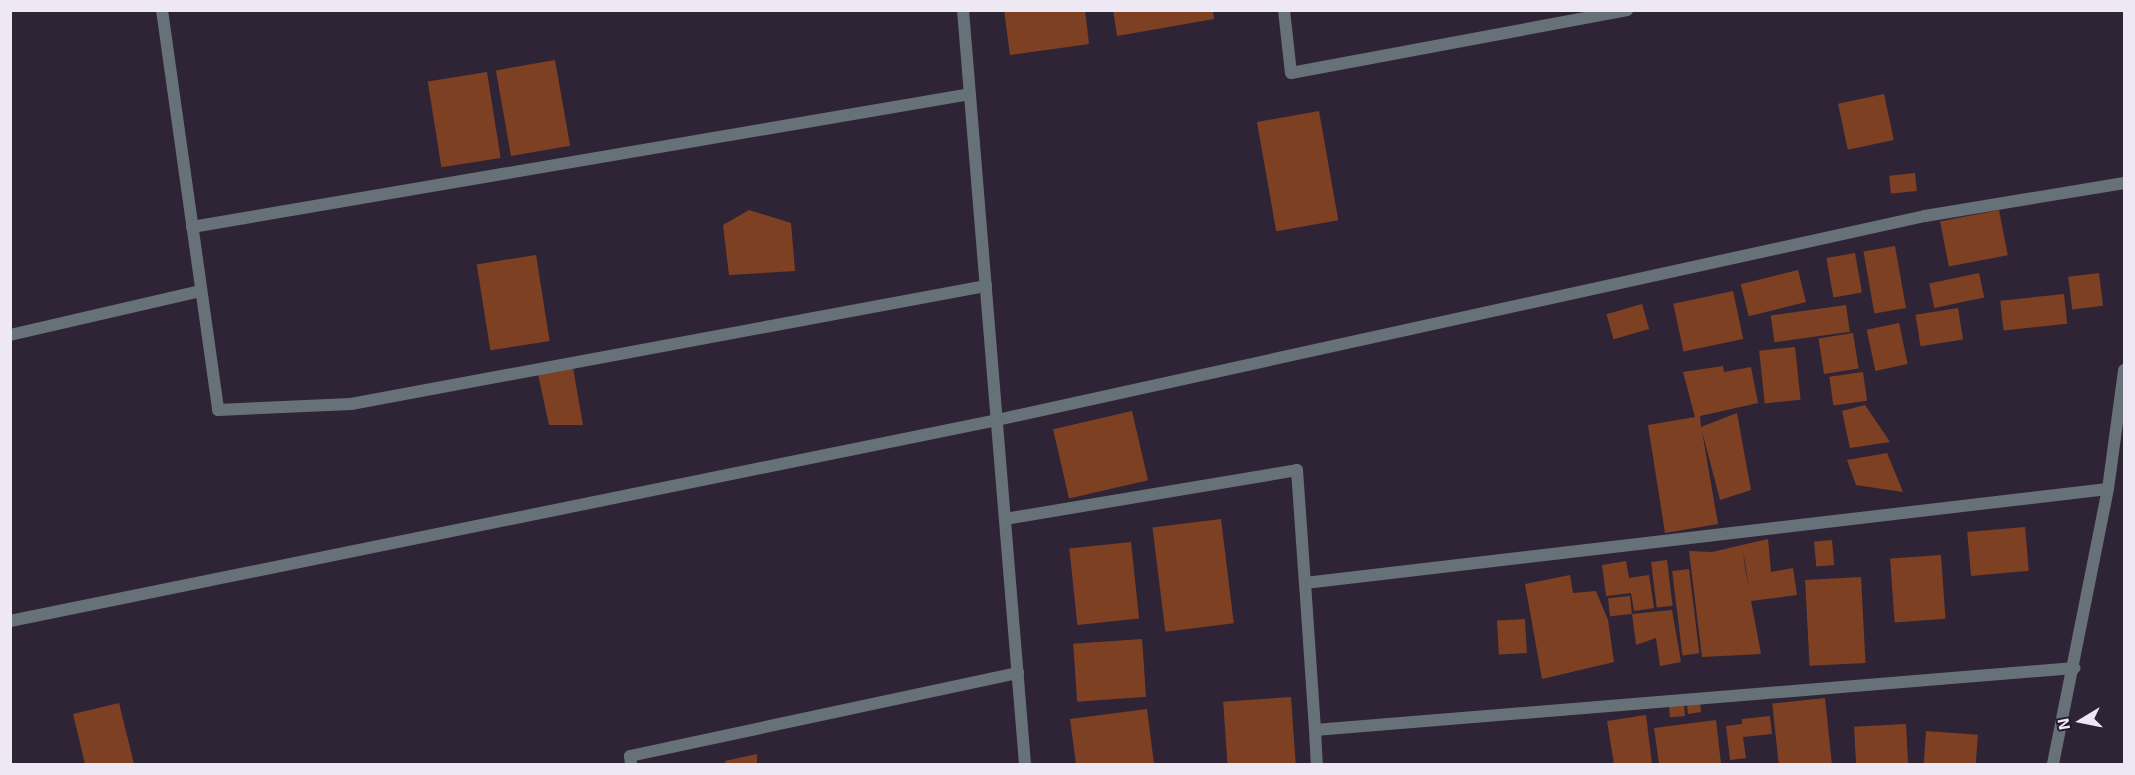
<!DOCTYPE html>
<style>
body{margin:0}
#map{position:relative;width:2135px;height:775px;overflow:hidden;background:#2f2436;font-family:"Exo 2",sans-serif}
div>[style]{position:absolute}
.building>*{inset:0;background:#7e4022;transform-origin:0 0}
.street>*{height:12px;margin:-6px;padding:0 6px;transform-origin:6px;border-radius:6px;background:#677278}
span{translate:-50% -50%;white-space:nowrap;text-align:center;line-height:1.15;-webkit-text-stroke:4.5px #251a2c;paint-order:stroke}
.frame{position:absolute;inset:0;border:12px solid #eee7f4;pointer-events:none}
.north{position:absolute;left:2051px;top:691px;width:60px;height:60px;-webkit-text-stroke:4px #251a2c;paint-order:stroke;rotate:260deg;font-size:16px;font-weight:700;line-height:24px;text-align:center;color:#eee7f4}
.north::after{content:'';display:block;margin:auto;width:21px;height:27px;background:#eee7f4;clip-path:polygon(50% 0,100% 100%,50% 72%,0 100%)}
</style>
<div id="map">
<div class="building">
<div style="clip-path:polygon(1004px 10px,1085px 10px,1089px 44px,1010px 55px)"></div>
<div style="clip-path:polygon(1113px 10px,1213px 10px,1214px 19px,1117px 36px)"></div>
<div style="left:555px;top:60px;width:87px;height:60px;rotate:80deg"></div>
<div style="left:487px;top:72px;width:87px;height:60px;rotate:81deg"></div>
<div style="left:1884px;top:94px;width:47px;height:47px;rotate:78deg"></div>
<div style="left:1319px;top:111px;width:111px;height:63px;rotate:80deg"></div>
<div style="left:1915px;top:173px;width:18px;height:26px;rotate:84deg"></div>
<div style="clip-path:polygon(749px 210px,791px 223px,795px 271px,729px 275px,723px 225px)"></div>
<div style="left:1999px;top:210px;width:46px;height:60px;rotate:79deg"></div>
<div style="left:1895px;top:246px;width:63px;height:32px;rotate:80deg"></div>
<div style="left:1855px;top:253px;width:40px;height:29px;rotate:80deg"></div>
<div style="left:536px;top:255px;width:87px;height:60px;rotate:81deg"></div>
<div style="left:1798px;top:270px;width:33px;height:59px;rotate:76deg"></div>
<div style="left:1979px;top:273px;width:25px;height:51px;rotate:78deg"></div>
<div style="left:2099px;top:273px;width:33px;height:31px;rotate:83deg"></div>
<div style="left:1733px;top:291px;width:49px;height:61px;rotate:78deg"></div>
<div style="left:2064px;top:294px;width:30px;height:64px;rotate:84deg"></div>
<div style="left:1642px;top:304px;width:26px;height:37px;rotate:74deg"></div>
<div style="left:1846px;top:305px;width:27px;height:76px;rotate:82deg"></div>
<div style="left:1958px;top:308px;width:32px;height:43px;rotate:81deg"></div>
<div style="left:1899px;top:323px;width:42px;height:33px;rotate:78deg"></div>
<div style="left:1853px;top:333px;width:36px;height:35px;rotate:81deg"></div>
<div style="left:1795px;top:347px;width:53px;height:36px;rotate:84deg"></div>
<div style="clip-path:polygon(1723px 366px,1724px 372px,1751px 367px,1758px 403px,1700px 416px,1701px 427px,1737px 413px,1751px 490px,1720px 500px,1702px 431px,1718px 524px,1665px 533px,1648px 425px,1695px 417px,1683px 372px)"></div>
<div style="clip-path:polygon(573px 368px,583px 425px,549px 425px,538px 374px)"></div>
<div style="left:1863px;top:372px;width:29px;height:34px;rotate:82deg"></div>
<div style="clip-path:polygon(1865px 405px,1890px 442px,1850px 448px,1842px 411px)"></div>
<div style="left:1132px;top:411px;width:71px;height:81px;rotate:77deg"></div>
<div style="clip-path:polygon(1887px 453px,1903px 492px,1856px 485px,1847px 460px)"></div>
<div style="left:1221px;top:519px;width:105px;height:69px;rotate:83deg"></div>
<div style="left:2025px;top:527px;width:44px;height:58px;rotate:85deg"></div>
<div style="clip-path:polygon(evenodd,1768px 539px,1771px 572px,1793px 568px,1797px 595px,1751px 601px,1761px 654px,1702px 657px,1689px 551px,1712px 552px,1768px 539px,1743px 551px,1749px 587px,1745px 568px,1743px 551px)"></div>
<div style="left:1832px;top:540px;width:25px;height:18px;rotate:85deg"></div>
<div style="left:1131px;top:542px;width:77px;height:62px;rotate:84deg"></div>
<div style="left:1941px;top:555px;width:64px;height:51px;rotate:86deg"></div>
<div style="left:1667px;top:560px;width:46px;height:16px;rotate:83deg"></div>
<div style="clip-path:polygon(1626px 561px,1629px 578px,1649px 575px,1654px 608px,1634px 611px,1631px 593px,1606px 596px,1602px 565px)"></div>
<div style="left:1689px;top:569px;width:85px;height:17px;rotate:83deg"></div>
<div style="clip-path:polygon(1570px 575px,1573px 593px,1596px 591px,1608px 620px,1614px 662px,1542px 679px,1525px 584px)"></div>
<div style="left:1861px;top:577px;width:86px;height:56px;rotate:87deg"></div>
<div style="left:1630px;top:596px;width:18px;height:22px;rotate:84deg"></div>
<div style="clip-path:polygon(1672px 610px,1681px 662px,1660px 666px,1656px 638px,1636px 645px,1632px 614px)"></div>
<div style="left:1525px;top:619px;width:34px;height:28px;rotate:87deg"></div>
<div style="left:1142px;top:639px;width:58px;height:69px;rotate:86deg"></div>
<div style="left:1291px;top:697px;width:67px;height:68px;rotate:86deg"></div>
<div style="left:1825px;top:698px;width:65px;height:53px;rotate:84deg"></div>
<div style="clip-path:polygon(1700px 702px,1701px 712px,1688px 714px,1687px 705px)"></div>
<div style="clip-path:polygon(119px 703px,134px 764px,85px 764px,73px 714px)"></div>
<div style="left:1684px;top:705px;width:11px;height:15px;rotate:85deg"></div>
<div style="clip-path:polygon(1147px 709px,1154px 764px,1076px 764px,1070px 719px)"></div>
<div style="clip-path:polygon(1646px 715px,1652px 764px,1614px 764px,1607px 721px)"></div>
<div style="clip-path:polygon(1770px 716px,1772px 734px,1743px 737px,1746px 758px,1730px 760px,1726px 726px,1742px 724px,1742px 719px)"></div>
<div style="clip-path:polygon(1716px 720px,1721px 764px,1659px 764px,1654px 728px)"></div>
<div style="left:1906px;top:724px;width:40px;height:52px;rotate:87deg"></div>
<div style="left:1926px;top:731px;width:52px;height:33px;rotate:4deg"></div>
<div style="clip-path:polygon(757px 754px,757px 764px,726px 764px,725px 761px)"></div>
</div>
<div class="street">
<div style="left:162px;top:10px;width:404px;rotate:82deg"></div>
<div style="left:218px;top:410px;width:133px;rotate:-2.6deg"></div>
<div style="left:351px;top:404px;width:646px;rotate:-10.53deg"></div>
<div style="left:963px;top:10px;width:757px;rotate:85.3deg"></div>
<div style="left:1284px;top:10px;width:63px;rotate:83.7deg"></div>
<div style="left:1291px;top:73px;width:342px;rotate:-10.6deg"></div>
<div style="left:192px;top:227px;width:789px;rotate:-9.7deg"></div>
<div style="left:10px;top:335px;width:196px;rotate:-13deg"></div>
<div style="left:1005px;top:519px;width:296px;rotate:-9.5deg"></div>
<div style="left:1297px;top:470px;width:113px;rotate:86deg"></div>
<div style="left:1305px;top:583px;width:808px;rotate:-6.68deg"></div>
<div style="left:1305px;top:583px;width:147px;rotate:86.1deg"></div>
<div style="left:1315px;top:730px;width:762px;rotate:-4.67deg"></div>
<div style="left:10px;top:621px;width:1007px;rotate:-11.51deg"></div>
<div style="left:997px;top:420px;width:950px;rotate:-12.4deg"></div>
<div style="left:1925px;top:216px;width:202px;rotate:-9.4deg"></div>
<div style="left:1315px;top:730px;width:34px;rotate:87deg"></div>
<div style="left:631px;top:764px;width:8px;rotate:-97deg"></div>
<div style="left:630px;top:756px;width:397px;rotate:-12.1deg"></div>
<div style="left:2053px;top:764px;width:280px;rotate:-78.7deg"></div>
<div style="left:2108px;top:489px;width:120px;rotate:-82.3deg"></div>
</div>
<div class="frame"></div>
<div class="north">N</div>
</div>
